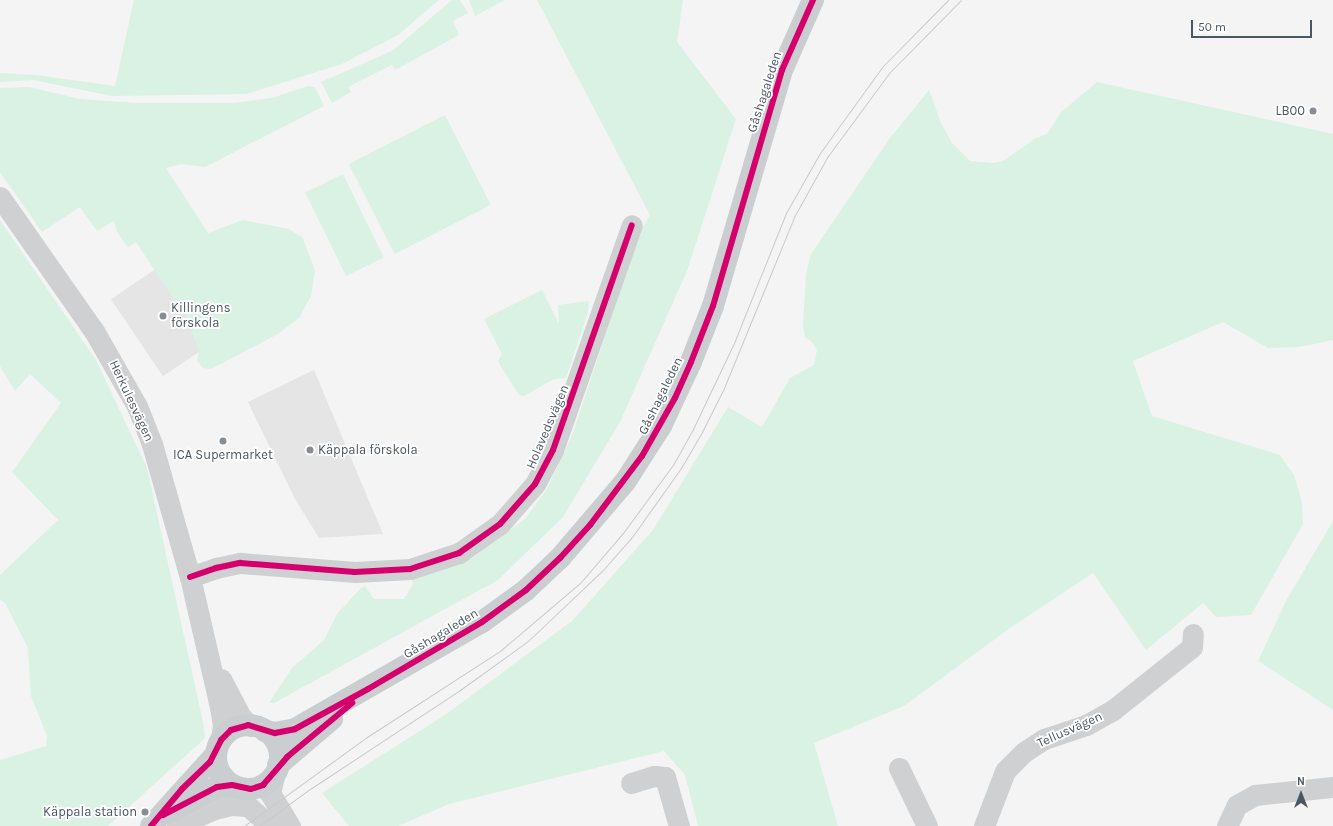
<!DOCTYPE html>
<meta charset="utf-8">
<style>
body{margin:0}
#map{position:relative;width:1333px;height:826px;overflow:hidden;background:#f4f4f4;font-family:Karla,sans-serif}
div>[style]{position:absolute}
.education>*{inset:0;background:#e6e5e6;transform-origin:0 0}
.green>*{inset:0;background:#d9f2e3;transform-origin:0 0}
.minor>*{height:21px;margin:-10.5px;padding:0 10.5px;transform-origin:10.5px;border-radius:10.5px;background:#ced0d2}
.major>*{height:22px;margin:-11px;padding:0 11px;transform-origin:11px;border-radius:11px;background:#caced1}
.major>.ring{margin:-11px;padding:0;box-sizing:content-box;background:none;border:22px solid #caced1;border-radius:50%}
.tram>*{height:1px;margin:-0.5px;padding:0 0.5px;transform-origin:0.5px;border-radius:0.5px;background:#c9cacc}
.cycleway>*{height:6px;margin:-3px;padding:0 3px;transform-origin:3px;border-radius:3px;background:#d6006c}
.dots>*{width:11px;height:11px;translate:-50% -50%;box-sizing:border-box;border:2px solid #fff;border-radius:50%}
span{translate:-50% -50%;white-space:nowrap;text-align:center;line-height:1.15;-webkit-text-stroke:3.5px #fff;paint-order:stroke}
.street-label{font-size:13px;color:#4a5661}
.poi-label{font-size:13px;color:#4a5661}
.right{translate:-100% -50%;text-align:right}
.left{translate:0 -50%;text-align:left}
.north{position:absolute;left:1281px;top:774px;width:40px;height:40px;-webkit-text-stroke:3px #fff;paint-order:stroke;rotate:0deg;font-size:11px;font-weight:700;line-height:16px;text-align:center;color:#4a5661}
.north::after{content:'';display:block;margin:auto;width:14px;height:18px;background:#4a5661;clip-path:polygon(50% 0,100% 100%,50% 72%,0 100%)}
.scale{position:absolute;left:1191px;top:20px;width:121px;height:18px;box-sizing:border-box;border:2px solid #4a5661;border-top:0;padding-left:5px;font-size:12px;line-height:14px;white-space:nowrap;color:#4a5661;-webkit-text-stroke:3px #fff;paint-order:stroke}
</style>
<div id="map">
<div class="education">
<div style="left:169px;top:260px;width:93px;height:70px;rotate:56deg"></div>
<div style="clip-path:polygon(314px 370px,383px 534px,319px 538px,295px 499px,248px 402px)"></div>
</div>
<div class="green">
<div style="clip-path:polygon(134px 0,439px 0,398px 35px,342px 64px,246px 94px,112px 96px,33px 80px,0 82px,0 73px,36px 75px,115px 86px)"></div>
<div style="clip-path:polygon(452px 0,460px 0,468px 13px,453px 21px,459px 35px,395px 70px,392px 65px,348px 87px,351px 92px,332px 103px,321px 82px,392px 51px)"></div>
<div style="clip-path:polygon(469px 0,505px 0,475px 16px)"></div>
<div style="clip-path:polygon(537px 0,683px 0,677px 42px,736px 119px,687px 271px,620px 422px,563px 517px,498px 580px,274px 703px,269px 703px,292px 668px,324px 640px,337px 614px,361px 588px,365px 586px,374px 599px,404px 599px,413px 584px,412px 578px,472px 558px,525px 519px,547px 489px,573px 433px,639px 233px,650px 215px)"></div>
<div style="clip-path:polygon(1097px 82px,1333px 134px,1333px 340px,1299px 347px,1268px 348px,1223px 322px,1133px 361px,1152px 416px,1280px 455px,1294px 475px,1302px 502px,1303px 524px,1251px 615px,1216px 617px,1203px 603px,1146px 650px,1093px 573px,1010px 628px,904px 706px,814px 743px,838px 826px,698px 826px,685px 775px,664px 751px,449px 804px,398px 826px,349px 826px,322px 793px,445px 715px,572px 621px,653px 530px,728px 407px,762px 427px,790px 378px,814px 365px,817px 350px,812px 342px,805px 337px,803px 325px,806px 274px,811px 254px,890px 138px,929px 90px,941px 123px,952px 143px,970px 161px,993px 163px,1003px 161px,1036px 138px,1047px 134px,1061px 112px)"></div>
<div style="clip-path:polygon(308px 86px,315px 87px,324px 106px,205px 167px,181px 164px,166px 168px,208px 233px,243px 220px,289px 229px,303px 238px,315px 271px,311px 296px,299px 318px,278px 334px,211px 369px,203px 368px,197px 361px,199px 351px,181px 302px,177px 304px,136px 242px,128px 247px,117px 232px,114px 221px,97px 231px,80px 207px,42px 232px,0 172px,0 88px,29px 87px,80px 99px,137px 103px,233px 103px,272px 98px)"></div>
<div style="left:445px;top:115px;width:101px;height:108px;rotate:63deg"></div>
<div style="left:343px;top:174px;width:93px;height:42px;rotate:64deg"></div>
<div style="clip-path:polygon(0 220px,96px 360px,147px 468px,203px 722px,205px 737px,202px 741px,108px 826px,0 826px,0 760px,46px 746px,47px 736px,31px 696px,28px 648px,5px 603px,0 600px,0 575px,58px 520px,12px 472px,61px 403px,30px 374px,15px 391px,0 366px)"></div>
<div style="clip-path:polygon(542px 290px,559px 324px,558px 305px,589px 301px,588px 312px,566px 378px,554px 379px,524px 396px,519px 395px,500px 365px,498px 361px,502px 354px,484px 319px)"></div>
<div style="clip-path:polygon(1333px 521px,1333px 710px,1258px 661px,1286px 601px)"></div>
</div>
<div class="minor">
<div style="left:0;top:197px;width:164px;rotate:55deg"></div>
<div style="left:94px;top:331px;width:86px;rotate:60.2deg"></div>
<div style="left:137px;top:406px;width:41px;rotate:68.5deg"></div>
<div style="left:152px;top:444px;width:138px;rotate:74.1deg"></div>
<div style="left:190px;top:577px;width:133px;rotate:77deg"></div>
<div style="left:220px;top:707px;width:18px;rotate:81deg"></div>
<div style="left:223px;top:725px;width:15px;rotate:98deg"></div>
<div style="left:190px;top:577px;width:28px;rotate:-19deg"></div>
<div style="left:216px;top:568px;width:25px;rotate:-12deg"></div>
<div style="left:240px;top:563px;width:115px;rotate:4.5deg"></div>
<div style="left:355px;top:572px;width:55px;rotate:-3.1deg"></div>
<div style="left:410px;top:569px;width:52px;rotate:-18.1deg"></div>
<div style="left:459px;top:553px;width:50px;rotate:-35.3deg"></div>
<div style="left:500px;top:524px;width:53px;rotate:-48.8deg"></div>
<div style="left:535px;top:484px;width:38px;rotate:-62deg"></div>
<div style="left:553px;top:450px;width:238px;rotate:-70.7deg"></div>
<div style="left:221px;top:679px;width:43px;rotate:62.2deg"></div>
<div style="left:241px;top:717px;width:13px;rotate:45deg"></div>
<div style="left:899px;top:768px;width:64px;rotate:64.2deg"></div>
<div style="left:275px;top:772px;width:22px;rotate:103deg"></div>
<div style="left:270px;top:793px;width:39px;rotate:59deg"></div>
<div style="left:631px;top:783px;width:24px;rotate:-17deg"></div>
<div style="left:654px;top:776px;width:11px;rotate:5deg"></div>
<div style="left:665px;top:777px;width:51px;rotate:74.1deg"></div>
<div style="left:177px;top:826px;width:41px;rotate:-24.7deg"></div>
<div style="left:214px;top:809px;width:18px;rotate:-13deg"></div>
<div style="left:232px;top:805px;width:16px;rotate:4deg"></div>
<div style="left:248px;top:806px;width:30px;rotate:42deg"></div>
<div style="left:984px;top:826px;width:59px;rotate:-69.1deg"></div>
<div style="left:1005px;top:771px;width:27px;rotate:-45deg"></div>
<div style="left:1024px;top:752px;width:24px;rotate:-33deg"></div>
<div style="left:1044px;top:739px;width:44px;rotate:-18.4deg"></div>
<div style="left:1086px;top:725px;width:31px;rotate:-29deg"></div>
<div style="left:1113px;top:710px;width:101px;rotate:-38.6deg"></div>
<div style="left:1192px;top:647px;width:13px;rotate:-86deg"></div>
<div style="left:1227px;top:826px;width:23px;rotate:-65deg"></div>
<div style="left:1237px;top:805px;width:21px;rotate:-29deg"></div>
<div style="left:1255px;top:795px;width:78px;rotate:-5.9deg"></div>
</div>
<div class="major">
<div class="ring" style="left:216px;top:725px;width:42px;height:42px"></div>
<div style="left:265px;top:731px;width:10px;rotate:11deg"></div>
<div style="left:275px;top:733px;width:20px;rotate:-11deg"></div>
<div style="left:295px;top:729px;width:215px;rotate:-29.8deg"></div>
<div style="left:482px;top:622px;width:54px;rotate:-36deg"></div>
<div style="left:526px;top:590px;width:47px;rotate:-43.3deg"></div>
<div style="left:560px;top:558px;width:100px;rotate:-49.5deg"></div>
<div style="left:625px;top:482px;width:67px;rotate:-57.3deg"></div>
<div style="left:661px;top:426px;width:71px;rotate:-64.9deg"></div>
<div style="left:691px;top:362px;width:60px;rotate:-68.6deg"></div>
<div style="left:713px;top:306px;width:246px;rotate:-73.7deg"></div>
<div style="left:782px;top:70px;width:77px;rotate:-66.1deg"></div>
<div style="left:278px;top:765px;width:71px;rotate:-40.4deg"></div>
<div style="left:168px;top:813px;width:55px;rotate:-28deg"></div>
<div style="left:217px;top:787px;width:15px;rotate:-8deg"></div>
<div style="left:151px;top:826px;width:97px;rotate:-47.9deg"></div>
</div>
<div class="tram">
<div style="left:244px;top:826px;width:152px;rotate:-35.9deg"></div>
<div style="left:367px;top:737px;width:158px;rotate:-32.9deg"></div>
<div style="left:500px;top:651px;width:106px;rotate:-40.4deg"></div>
<div style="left:581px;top:582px;width:65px;rotate:-49.4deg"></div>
<div style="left:623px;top:533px;width:84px;rotate:-53.7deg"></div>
<div style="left:673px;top:465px;width:41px;rotate:-60.9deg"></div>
<div style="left:693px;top:429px;width:95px;rotate:-64.5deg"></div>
<div style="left:734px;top:343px;width:140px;rotate:-68.2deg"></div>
<div style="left:786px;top:213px;width:69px;rotate:-60.5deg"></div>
<div style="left:820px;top:153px;width:107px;rotate:-54.1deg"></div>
<div style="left:883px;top:66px;width:93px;rotate:-45.4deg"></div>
<div style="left:259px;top:826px;width:63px;rotate:-36deg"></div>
<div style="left:310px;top:789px;width:180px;rotate:-33.4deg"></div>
<div style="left:460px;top:690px;width:84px;rotate:-35.8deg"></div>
<div style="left:528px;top:641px;width:103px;rotate:-43.4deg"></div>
<div style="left:603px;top:570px;width:44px;rotate:-48.7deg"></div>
<div style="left:632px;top:537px;width:85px;rotate:-54.6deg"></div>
<div style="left:681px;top:468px;width:42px;rotate:-59.7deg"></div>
<div style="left:702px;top:432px;width:49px;rotate:-63.4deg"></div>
<div style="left:724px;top:388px;width:185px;rotate:-67.7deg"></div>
<div style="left:794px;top:217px;width:70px;rotate:-60.9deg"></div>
<div style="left:828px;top:156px;width:104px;rotate:-53.6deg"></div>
<div style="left:890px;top:72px;width:101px;rotate:-45.4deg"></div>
</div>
<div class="cycleway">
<div style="left:190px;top:577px;width:28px;rotate:-19deg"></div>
<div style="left:216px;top:568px;width:25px;rotate:-12deg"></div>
<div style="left:240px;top:563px;width:115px;rotate:4.5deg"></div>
<div style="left:355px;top:572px;width:55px;rotate:-3.1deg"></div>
<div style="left:410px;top:569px;width:52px;rotate:-18.1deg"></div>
<div style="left:459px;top:553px;width:50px;rotate:-35.3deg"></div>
<div style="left:500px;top:524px;width:53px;rotate:-48.8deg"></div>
<div style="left:535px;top:484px;width:38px;rotate:-62deg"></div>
<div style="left:553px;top:450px;width:238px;rotate:-70.7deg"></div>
<div style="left:163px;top:815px;width:61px;rotate:-27.4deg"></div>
<div style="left:217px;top:787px;width:15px;rotate:-8deg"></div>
<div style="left:232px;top:785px;width:19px;rotate:12deg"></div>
<div style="left:251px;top:789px;width:13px;rotate:-18deg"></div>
<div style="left:263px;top:785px;width:37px;rotate:-49deg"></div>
<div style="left:287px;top:757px;width:85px;rotate:-39.7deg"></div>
<div style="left:151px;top:826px;width:48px;rotate:-50deg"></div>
<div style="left:182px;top:789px;width:39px;rotate:-44deg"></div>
<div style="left:210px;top:762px;width:25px;rotate:-63deg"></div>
<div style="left:221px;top:740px;width:14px;rotate:-45deg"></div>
<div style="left:231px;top:730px;width:18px;rotate:-16deg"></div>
<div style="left:248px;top:725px;width:28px;rotate:17deg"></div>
<div style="left:275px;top:733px;width:20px;rotate:-11deg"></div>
<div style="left:295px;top:729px;width:83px;rotate:-28.7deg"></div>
<div style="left:368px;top:689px;width:132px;rotate:-30.4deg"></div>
<div style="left:482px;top:622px;width:54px;rotate:-36deg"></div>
<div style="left:526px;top:590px;width:47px;rotate:-43.3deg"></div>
<div style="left:560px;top:558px;width:45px;rotate:-47.7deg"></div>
<div style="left:590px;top:525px;width:86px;rotate:-53deg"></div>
<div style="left:642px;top:456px;width:67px;rotate:-60.4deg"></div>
<div style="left:675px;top:398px;width:39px;rotate:-66deg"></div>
<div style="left:691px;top:362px;width:60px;rotate:-68.6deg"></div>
<div style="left:713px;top:306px;width:246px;rotate:-73.7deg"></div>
<div style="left:782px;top:70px;width:77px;rotate:-66.1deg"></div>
</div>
<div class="dots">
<div style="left:1313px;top:111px;background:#868d94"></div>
<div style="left:163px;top:316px;background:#868d94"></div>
<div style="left:223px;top:441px;background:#868d94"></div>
<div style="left:310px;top:450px;background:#868d94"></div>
<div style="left:145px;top:812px;background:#868d94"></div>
</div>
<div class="street-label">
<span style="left:765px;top:92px;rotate:-72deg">Gåshagaleden</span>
<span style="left:661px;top:396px;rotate:-64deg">Gåshagaleden</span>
<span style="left:131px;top:401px;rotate:65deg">Herkulesvägen</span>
<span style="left:548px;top:427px;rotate:-67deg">Holavedsvägen</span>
<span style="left:441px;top:634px;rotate:-31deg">Gåshagaleden</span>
<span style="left:1070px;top:730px;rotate:-24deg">Tellusvägen</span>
</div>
<div class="poi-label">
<span class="right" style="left:1305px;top:111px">LB00</span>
<span class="left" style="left:171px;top:316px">Killingens<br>förskola</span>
<span class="left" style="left:318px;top:450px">Käppala förskola</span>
<span style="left:223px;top:455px">ICA Supermarket</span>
<span class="right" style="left:137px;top:812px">Käppala station</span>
</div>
<div class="north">N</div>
<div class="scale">50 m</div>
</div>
